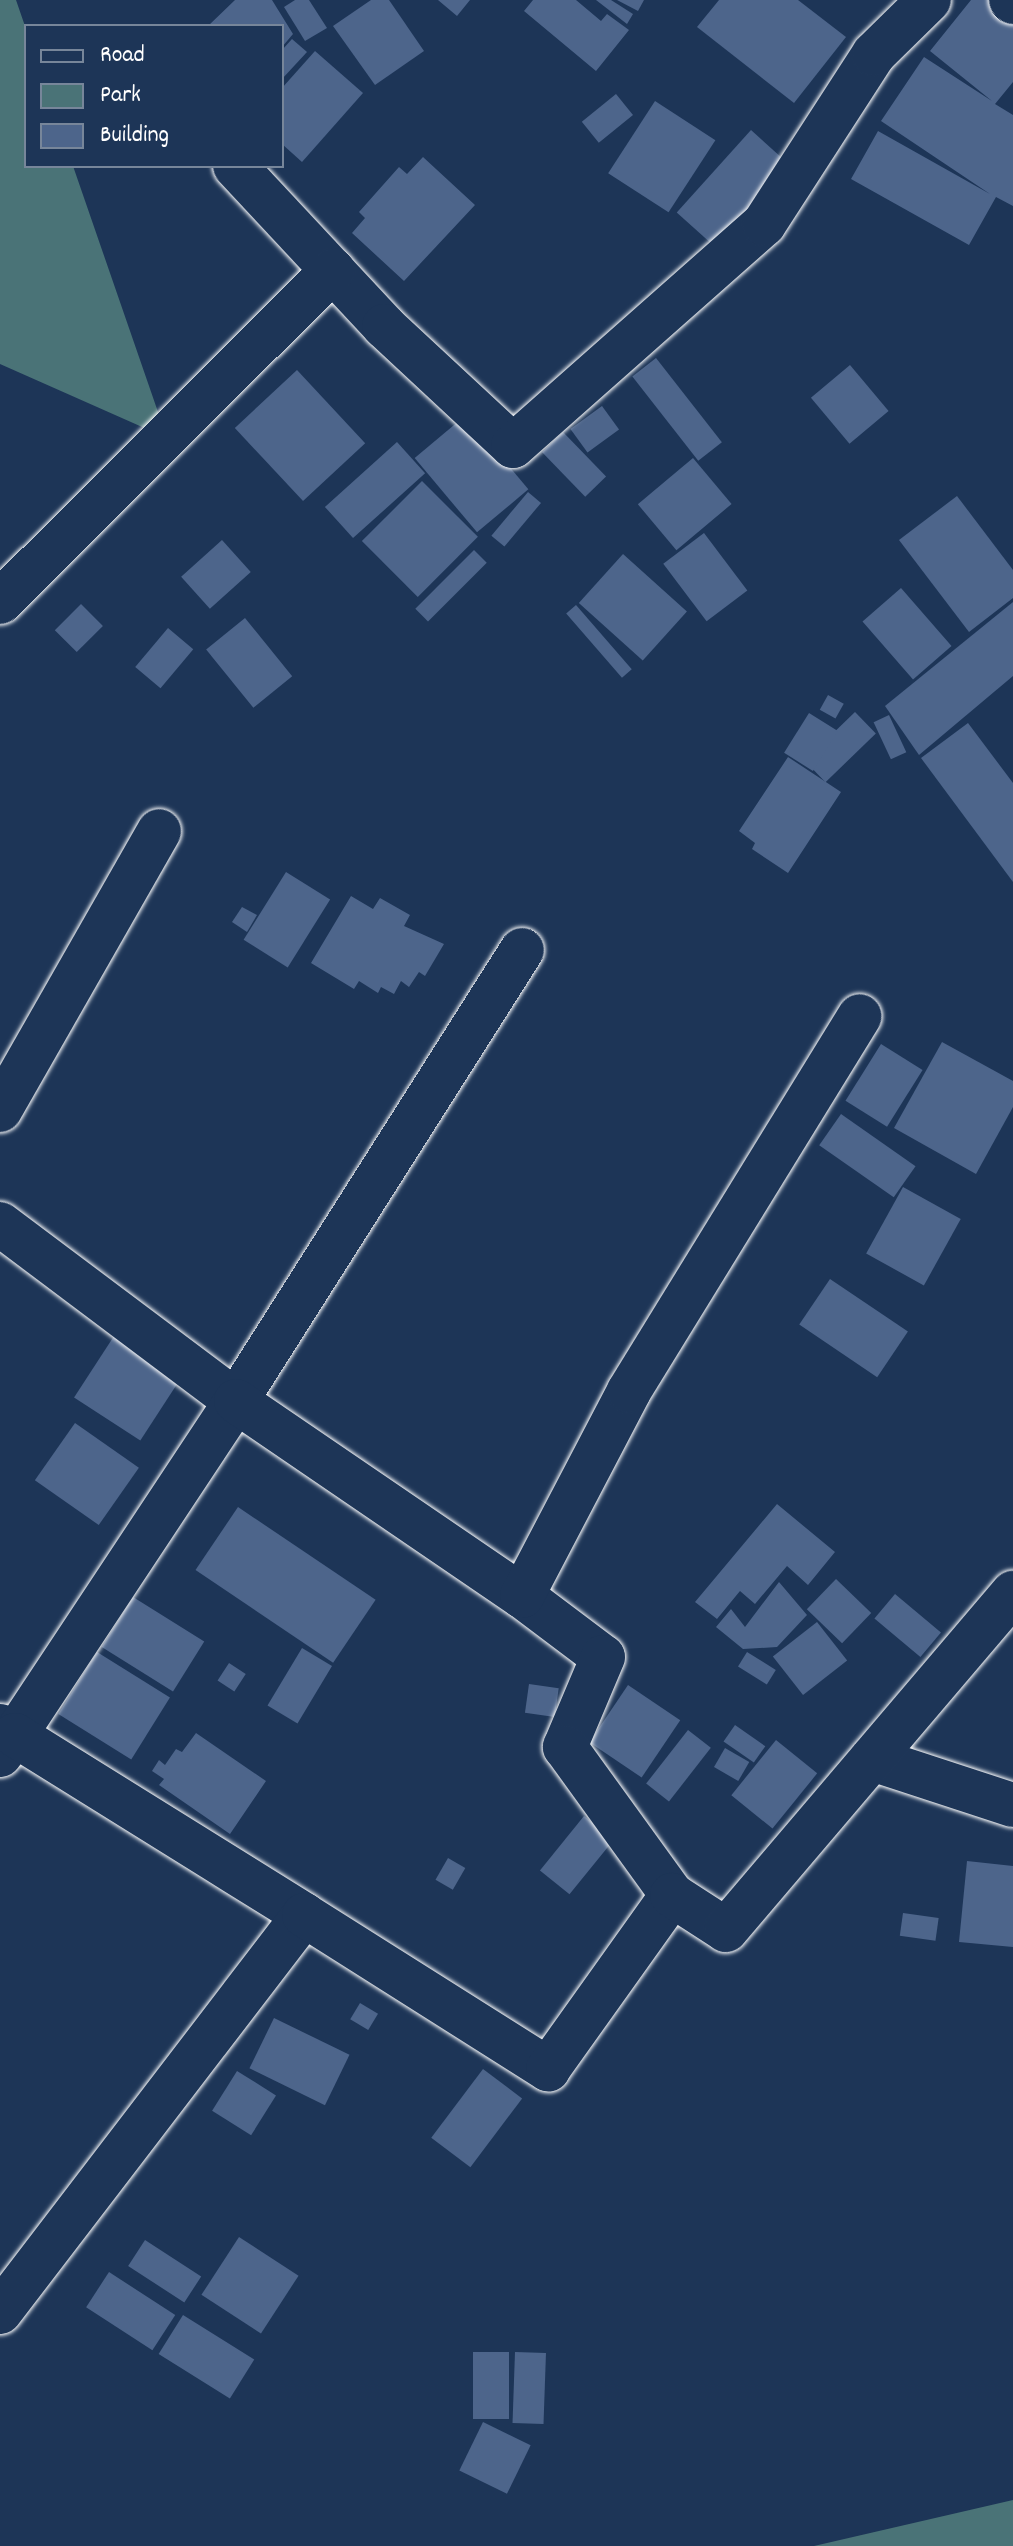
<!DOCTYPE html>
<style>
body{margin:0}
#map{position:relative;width:1013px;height:2546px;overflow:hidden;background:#1d3557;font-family:Dekko,sans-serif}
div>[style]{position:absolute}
.green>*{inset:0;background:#4a7377}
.building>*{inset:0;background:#4d658b;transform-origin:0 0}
.roads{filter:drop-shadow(0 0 2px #fff) drop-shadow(0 0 2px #fff)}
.minor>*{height:44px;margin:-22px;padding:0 22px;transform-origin:22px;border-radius:22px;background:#1d3557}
span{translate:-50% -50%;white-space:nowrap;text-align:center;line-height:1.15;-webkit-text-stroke:6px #1d3557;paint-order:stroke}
.legend{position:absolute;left:24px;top:24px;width:260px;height:144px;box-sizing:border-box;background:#1d3557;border:2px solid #77869a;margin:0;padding:10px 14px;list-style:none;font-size:24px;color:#fff}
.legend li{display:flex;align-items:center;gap:16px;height:40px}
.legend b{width:40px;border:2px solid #77869a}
</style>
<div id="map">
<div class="green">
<div style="clip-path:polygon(0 0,16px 0,26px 29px,26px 166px,73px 166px,167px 438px,0 364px)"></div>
<div style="clip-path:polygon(1013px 2500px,1013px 2546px,814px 2546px)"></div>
</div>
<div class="building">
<div style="clip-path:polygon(235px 0,272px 0,293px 34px,282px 47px,282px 26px,208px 26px)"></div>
<div style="clip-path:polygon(295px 0,309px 0,327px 28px,305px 41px,284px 7px)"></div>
<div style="clip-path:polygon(371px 0,389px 0,424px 51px,375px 85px,333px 26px)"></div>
<div style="clip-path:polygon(438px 0,470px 0,457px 16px)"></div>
<div style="clip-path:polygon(533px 0,576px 0,601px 21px,607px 14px,629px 30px,596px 71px,524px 11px)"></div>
<div style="clip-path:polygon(596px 0,611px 0,633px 14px,627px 24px)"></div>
<div style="clip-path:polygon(617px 0,644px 0,638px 11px)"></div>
<div style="clip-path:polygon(719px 0,798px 0,846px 37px,794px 103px,697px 27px)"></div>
<div style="clip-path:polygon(971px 0,996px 0,1013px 14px,1013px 82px,995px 104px,1013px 115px,1013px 206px,996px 197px,969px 245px,851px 179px,878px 131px,990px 194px,881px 121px,924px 57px,992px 101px,930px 51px)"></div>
<div style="clip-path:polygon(292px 39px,307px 52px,282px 79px,282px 50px)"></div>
<div style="clip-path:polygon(315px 51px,363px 93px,302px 162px,282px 144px,282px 88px)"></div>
<div style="left:616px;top:94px;width:27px;height:44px;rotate:51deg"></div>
<div style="left:655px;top:101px;width:72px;height:86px;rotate:33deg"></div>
<div style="left:751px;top:130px;width:51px;height:111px;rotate:42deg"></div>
<div style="clip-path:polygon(423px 157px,475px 205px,404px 281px,352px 233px,365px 218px,359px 212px,399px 167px,407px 174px)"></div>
<div style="left:656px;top:358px;width:107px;height:30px;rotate:52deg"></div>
<div style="left:850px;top:365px;width:60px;height:51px;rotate:50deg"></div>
<div style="left:297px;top:370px;width:100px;height:85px;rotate:47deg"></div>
<div style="left:602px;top:406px;width:29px;height:39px;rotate:54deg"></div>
<div style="left:466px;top:415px;width:97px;height:67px;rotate:50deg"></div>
<div style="left:563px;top:432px;width:62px;height:29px;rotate:46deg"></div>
<div style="left:397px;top:442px;width:42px;height:97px;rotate:48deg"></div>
<div style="left:693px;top:458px;width:60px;height:72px;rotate:50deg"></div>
<div style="left:422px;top:481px;width:79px;height:85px;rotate:45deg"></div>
<div style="left:528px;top:492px;width:17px;height:57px;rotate:40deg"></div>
<div style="clip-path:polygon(957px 496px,1013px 570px,1013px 598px,969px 632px,899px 540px)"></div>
<div style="left:704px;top:533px;width:72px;height:51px;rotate:53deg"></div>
<div style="left:222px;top:540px;width:43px;height:55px;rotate:48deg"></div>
<div style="left:474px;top:550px;width:18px;height:83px;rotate:45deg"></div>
<div style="left:623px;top:554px;width:86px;height:66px;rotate:42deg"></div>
<div style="left:901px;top:588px;width:77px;height:51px;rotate:49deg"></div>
<div style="clip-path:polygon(1013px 602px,1013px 676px,919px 755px,885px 706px)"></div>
<div style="left:81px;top:604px;width:31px;height:37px;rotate:45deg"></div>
<div style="left:576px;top:605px;width:85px;height:13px;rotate:49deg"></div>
<div style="left:245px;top:618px;width:75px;height:50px;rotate:51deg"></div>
<div style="left:168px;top:628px;width:33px;height:51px;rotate:40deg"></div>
<div style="left:828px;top:695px;width:18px;height:17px;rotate:29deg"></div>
<div style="left:855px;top:712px;width:30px;height:70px;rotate:46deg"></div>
<div style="left:809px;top:713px;width:34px;height:47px;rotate:32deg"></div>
<div style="left:889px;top:715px;width:41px;height:17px;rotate:65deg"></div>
<div style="clip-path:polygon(968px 723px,1013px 783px,1013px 882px,921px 758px)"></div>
<div style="clip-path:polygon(788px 757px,841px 792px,788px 873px,752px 849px,755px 843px,739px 831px)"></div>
<div style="left:286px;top:872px;width:52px;height:80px;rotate:32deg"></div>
<div style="clip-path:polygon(351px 896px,373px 909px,380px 898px,410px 915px,404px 926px,444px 944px,425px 976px,419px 972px,409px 987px,401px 981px,394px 994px,381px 987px,378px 993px,359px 981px,354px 989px,311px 963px)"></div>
<div style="clip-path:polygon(242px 907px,257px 915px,247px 932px,232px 922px)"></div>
<div style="clip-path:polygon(942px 1042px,1013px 1081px,1013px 1107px,976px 1174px,894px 1128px)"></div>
<div style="left:881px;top:1044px;width:49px;height:67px;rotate:32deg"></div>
<div style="left:841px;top:1114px;width:91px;height:38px;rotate:35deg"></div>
<div style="left:903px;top:1187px;width:66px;height:76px;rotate:29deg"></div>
<div style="left:830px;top:1279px;width:94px;height:55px;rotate:34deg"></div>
<div style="left:116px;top:1333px;width:79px;height:77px;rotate:33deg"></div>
<div style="left:75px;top:1423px;width:78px;height:70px;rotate:35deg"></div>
<div style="clip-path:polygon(777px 1504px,835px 1552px,808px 1585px,787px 1566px,755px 1604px,740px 1591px,717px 1619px,695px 1602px)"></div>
<div style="left:238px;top:1507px;width:166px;height:76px;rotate:34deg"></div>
<div style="left:836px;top:1579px;width:49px;height:42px;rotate:44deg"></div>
<div style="clip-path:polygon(779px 1582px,807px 1615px,777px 1647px,743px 1649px,716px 1627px,731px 1609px,745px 1627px)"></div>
<div style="left:895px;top:1594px;width:60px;height:32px;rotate:40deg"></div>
<div style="left:133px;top:1597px;width:84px;height:59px;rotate:32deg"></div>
<div style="left:817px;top:1622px;width:49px;height:56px;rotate:52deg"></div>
<div style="left:302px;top:1648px;width:35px;height:67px;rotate:31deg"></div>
<div style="left:97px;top:1652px;width:86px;height:73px;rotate:32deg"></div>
<div style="left:747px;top:1652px;width:34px;height:17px;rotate:32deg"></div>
<div style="left:229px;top:1663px;width:20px;height:21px;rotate:33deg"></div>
<div style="left:529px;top:1684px;width:30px;height:29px;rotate:8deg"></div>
<div style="left:628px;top:1685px;width:63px;height:69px;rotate:34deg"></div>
<div style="left:735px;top:1725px;width:37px;height:20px;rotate:35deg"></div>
<div style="left:688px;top:1730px;width:29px;height:68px;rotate:38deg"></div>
<div style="clip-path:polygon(196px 1733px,266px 1781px,230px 1834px,159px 1785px,164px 1779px,152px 1771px,159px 1760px,165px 1765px,176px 1749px,182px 1752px)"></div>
<div style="left:776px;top:1740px;width:53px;height:71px;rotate:39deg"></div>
<div style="left:725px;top:1748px;width:28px;height:22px;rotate:30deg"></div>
<div style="left:584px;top:1816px;width:38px;height:70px;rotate:39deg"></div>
<div style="left:448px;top:1858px;width:20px;height:25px;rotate:30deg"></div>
<div style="clip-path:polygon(967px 1861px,1013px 1866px,1013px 1947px,959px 1942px)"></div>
<div style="left:903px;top:1913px;width:36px;height:23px;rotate:8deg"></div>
<div style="left:360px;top:2003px;width:21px;height:19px;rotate:31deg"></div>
<div style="left:274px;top:2018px;width:84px;height:56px;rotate:26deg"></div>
<div style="left:483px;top:2069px;width:49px;height:86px;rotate:37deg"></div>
<div style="left:237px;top:2071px;width:46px;height:47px;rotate:32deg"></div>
<div style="left:239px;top:2237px;width:71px;height:69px;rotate:33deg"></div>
<div style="left:145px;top:2240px;width:67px;height:31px;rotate:33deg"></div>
<div style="left:109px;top:2272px;width:79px;height:42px;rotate:33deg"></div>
<div style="left:183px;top:2315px;width:84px;height:46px;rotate:32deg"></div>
<div style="left:473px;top:2352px;width:36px;height:67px"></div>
<div style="left:515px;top:2352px;width:31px;height:71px;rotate:2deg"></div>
<div style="left:483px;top:2422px;width:53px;height:54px;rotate:26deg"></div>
</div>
<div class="roads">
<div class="minor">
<div style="left:1011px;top:0;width:3px;rotate:45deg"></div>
<div style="left:235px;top:166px;width:219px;rotate:47deg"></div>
<div style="left:384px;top:326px;width:176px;rotate:42.9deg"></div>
<div style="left:513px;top:446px;width:335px;rotate:-41.5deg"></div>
<div style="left:764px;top:224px;width:202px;rotate:-57.1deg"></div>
<div style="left:874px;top:54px;width:77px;rotate:-44.5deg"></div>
<div style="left:0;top:602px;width:470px;rotate:-44.9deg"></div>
<div style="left:0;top:1110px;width:321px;rotate:-60.3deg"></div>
<div style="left:0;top:1224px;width:295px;rotate:36.9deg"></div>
<div style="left:236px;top:1401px;width:534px;rotate:-57.62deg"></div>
<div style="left:522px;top:1596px;width:101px;rotate:37deg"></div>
<div style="left:603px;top:1657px;width:98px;rotate:112.9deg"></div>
<div style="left:565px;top:1747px;width:183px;rotate:54.1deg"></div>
<div style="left:0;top:1726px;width:17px;rotate:31deg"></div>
<div style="left:15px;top:1735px;width:400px;rotate:-56.5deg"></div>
<div style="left:236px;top:1401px;width:346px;rotate:34.3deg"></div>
<div style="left:522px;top:1596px;width:231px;rotate:-62.4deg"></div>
<div style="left:629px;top:1391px;width:440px;rotate:-58.4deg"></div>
<div style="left:0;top:1755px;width:25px;rotate:-53deg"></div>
<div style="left:15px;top:1735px;width:340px;rotate:31.9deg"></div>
<div style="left:872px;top:1759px;width:148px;rotate:18.1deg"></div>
<div style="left:0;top:2312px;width:500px;rotate:-52.56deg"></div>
<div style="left:304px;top:1915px;width:289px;rotate:32.3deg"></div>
<div style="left:548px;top:2069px;width:214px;rotate:-54.5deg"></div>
<div style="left:672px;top:1895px;width:64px;rotate:32.9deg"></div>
<div style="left:726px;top:1930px;width:443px;rotate:-49.6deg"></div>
</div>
</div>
<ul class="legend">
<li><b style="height:10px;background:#1d3557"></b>Road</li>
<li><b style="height:22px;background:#4a7377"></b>Park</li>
<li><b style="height:22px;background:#4d658b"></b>Building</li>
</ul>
</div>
